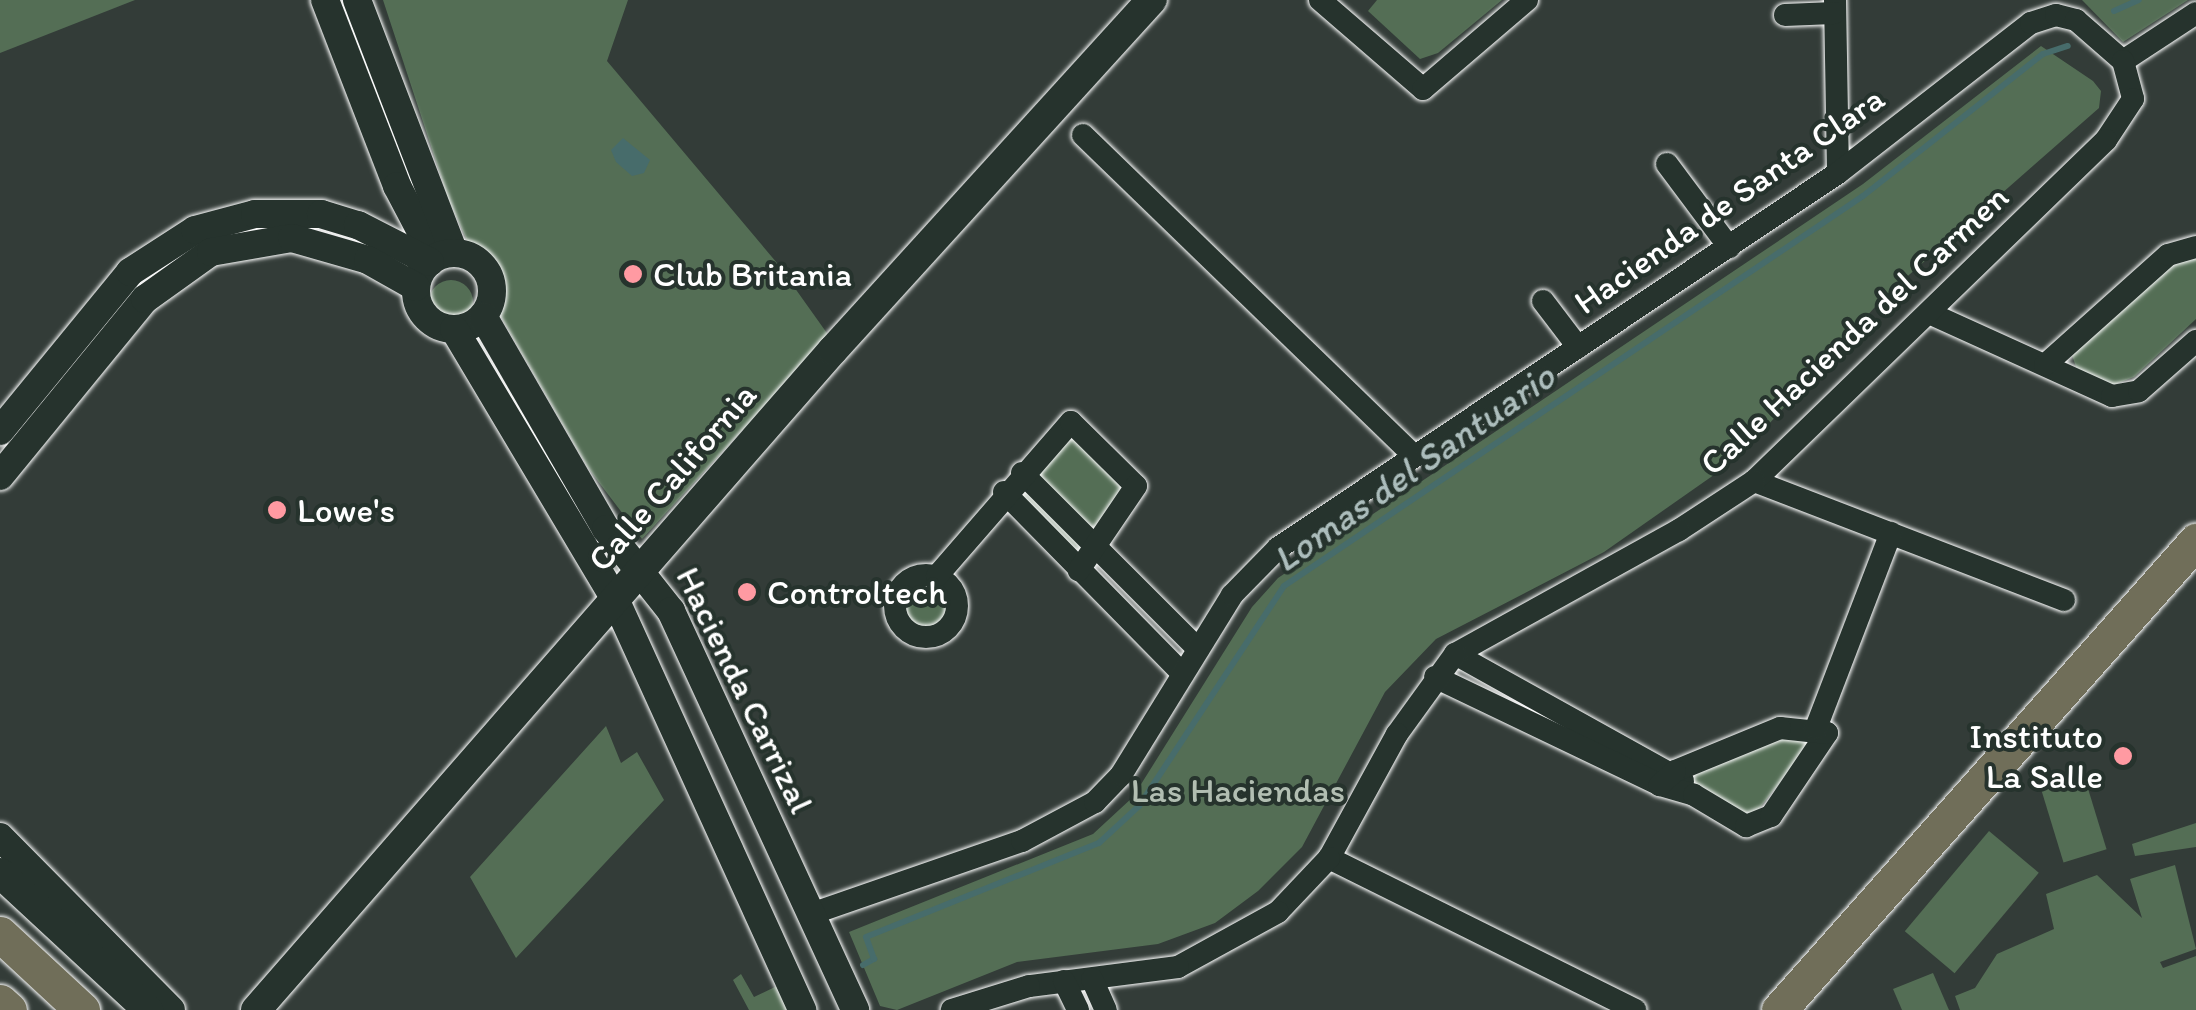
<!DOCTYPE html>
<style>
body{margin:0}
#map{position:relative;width:2196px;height:1010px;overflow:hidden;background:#333c38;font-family:Itim,sans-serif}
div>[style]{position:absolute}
.green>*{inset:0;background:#546e55;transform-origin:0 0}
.round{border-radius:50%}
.water>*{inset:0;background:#476c6b}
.stream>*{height:6px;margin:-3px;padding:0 3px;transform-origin:3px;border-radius:3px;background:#476c6b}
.roads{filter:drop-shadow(0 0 2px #fff) drop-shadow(0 0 2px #fff)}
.minor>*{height:22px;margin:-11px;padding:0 11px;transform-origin:11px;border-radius:11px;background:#26332d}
.minor>.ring{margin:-11px;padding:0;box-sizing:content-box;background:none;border:22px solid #26332d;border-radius:50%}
.tertiary>*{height:28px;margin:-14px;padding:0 14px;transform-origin:14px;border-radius:14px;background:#26332d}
.tertiary>.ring{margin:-14px;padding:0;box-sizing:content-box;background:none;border:28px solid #26332d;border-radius:50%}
.secondary>*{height:30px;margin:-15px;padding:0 15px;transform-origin:15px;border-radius:15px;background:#26332d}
.primary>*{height:35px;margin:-17.5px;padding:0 17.5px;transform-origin:17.5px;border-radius:17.5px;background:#706e59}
.trunk>*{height:35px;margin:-17.5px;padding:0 17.5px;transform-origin:17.5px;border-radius:17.5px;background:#706e59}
.dots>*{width:28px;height:28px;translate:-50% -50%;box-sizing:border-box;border:5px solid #26332d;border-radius:50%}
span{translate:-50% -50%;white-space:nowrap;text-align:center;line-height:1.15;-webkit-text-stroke:8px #26332d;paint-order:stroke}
.street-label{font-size:35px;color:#fff}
.poi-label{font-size:35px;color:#fff}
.left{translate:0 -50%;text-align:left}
.right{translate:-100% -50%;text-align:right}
.park-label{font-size:35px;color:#b2beb2}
.water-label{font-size:38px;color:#acbdbc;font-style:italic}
</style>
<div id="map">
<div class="green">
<div style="clip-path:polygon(0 0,135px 0,0 53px)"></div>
<div style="clip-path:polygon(383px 0,628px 0,607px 61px,777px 263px,829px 336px,642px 539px,588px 468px,501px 317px,448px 198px)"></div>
<div style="clip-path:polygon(1377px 0,1502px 0,1438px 53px,1420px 59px,1368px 11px)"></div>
<div style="clip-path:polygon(2082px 0,2188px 0,2123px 42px)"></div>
<div style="clip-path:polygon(2041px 46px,2093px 81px,2101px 91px,2099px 108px,1885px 296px,1758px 436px,1711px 477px,1604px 552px,1436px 639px,1385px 692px,1302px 847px,1258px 891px,1215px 923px,1158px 944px,1017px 962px,897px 1010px,880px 1006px,849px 932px,1093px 834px,1133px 797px,1252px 607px,1278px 578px,1863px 184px)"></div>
<div style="clip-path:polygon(2196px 252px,2196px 319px,2134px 377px,2113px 385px,2077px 370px,2070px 349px,2174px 256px)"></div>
<div class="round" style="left:429px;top:280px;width:44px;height:44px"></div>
<div style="clip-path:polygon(1073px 435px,1128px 482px,1080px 553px,1013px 491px)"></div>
<div class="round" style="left:900px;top:579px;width:54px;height:54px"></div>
<div style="clip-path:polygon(606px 726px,621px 763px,637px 752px,664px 800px,516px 958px,470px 877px)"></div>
<div style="clip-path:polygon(1785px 729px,1818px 734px,1758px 810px,1741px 816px,1674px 784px)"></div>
<div style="left:2082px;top:769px;width:84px;height:45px;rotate:73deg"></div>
<div style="clip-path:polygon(2196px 823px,2196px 847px,2135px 856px,2132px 844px)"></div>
<div style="left:1989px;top:831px;width:65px;height:131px;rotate:40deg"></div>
<div style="clip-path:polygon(2175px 865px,2196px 949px,2160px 962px,2163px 968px,2196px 956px,2196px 1010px,1960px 1010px,1955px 996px,1975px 988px,1997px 954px,2054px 929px,2046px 894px,2097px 875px,2142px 918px,2130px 879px)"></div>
<div style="clip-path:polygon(1933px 973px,1949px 1010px,1902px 1010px,1893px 989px)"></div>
<div style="clip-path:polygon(741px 974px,754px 997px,777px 986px,788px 1010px,749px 1010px,733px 980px)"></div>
</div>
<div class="water">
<div style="clip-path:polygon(623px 138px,650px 160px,644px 173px,632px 176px,616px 162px,611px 150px)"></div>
</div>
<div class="stream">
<div style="left:2114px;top:11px;width:27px;rotate:-24deg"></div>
<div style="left:863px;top:965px;width:13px;rotate:-29deg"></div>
<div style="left:874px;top:959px;width:23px;rotate:-110deg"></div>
<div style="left:866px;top:937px;width:251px;rotate:-22deg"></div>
<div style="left:1099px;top:843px;width:54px;rotate:-42.8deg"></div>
<div style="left:1139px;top:806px;width:263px;rotate:-56.6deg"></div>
<div style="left:1284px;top:586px;width:698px;rotate:-33.96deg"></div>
<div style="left:1863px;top:196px;width:229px;rotate:-38.3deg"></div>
<div style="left:2043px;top:54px;width:26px;rotate:-18deg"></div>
</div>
<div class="roads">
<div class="minor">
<div style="left:1320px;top:0;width:136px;rotate:40.8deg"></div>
<div style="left:1423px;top:89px;width:137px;rotate:-40.6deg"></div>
<div style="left:1835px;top:0;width:173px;rotate:89deg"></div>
<div style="left:1785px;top:15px;width:49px;rotate:-2.3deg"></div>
<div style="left:2123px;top:61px;width:87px;rotate:-33.3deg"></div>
<div style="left:1083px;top:135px;width:458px;rotate:44.1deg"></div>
<div style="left:1667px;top:164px;width:104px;rotate:53.2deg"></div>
<div style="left:1543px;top:301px;width:58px;rotate:52.7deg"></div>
<div style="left:1929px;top:313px;width:201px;rotate:24.4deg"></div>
<div style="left:2112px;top:396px;width:27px;rotate:-10deg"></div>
<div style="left:2139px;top:391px;width:76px;rotate:-41.3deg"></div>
<div style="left:2045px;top:365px;width:165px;rotate:-41.8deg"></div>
<div style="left:2168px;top:255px;width:29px;rotate:-16deg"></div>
<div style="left:1022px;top:473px;width:249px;rotate:45deg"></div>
<div style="left:1754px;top:481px;width:332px;rotate:21deg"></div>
<div style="left:1004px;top:492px;width:255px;rotate:45.5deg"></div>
<div class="ring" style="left:895px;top:575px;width:40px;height:40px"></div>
<div style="left:937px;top:576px;width:204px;rotate:-49deg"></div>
<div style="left:1071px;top:422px;width:91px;rotate:44.6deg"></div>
<div style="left:1136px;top:486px;width:102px;rotate:124.2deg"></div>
<div style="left:1455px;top:654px;width:261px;rotate:29.1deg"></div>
<div style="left:1435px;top:677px;width:250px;rotate:25.6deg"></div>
<div style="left:1660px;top:785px;width:35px;rotate:16deg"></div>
<div style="left:1694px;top:795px;width:61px;rotate:30.8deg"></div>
<div style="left:1746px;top:826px;width:27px;rotate:-22deg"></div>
<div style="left:1771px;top:816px;width:100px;rotate:-56deg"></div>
<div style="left:1827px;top:733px;width:47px;rotate:-173.9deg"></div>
<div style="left:1780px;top:728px;width:113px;rotate:157.7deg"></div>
<div style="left:1675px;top:771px;width:21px;rotate:137deg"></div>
<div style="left:1816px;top:728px;width:209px;rotate:-69deg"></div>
<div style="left:1329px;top:858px;width:342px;rotate:26.4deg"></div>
<div style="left:811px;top:914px;width:223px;rotate:-19.1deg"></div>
<div style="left:1022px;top:841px;width:83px;rotate:-28.1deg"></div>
<div style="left:1095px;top:802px;width:37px;rotate:-46deg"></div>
<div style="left:1121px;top:775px;width:211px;rotate:-58.3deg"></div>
<div style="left:1232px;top:595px;width:66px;rotate:-45.6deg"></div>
<div style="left:1278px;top:548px;width:674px;rotate:-33.81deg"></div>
<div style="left:1838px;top:173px;width:244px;rotate:-37.9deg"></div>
<div style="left:2031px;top:23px;width:26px;rotate:-18deg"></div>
<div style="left:2056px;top:15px;width:21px;rotate:14deg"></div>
<div style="left:2076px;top:20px;width:62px;rotate:41.1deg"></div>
<div style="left:2123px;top:61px;width:39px;rotate:75deg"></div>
<div style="left:2133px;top:99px;width:49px;rotate:123.4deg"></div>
<div style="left:2106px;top:140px;width:490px;rotate:135.9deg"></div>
<div style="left:1754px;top:481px;width:90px;rotate:146.8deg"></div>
<div style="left:1679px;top:530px;width:256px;rotate:151deg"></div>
<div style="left:1455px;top:654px;width:99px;rotate:125.9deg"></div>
<div style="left:1397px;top:734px;width:141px;rotate:118.7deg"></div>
<div style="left:1329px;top:858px;width:74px;rotate:133.4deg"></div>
<div style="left:1278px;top:912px;width:114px;rotate:151.2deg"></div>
<div style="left:1178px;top:967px;width:150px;rotate:172.7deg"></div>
<div style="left:1029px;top:986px;width:81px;rotate:162.7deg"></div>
<div style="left:1092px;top:979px;width:34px;rotate:66deg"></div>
<div style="left:1064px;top:981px;width:32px;rotate:64deg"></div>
</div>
<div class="tertiary">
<div style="left:325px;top:0;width:199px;rotate:68.8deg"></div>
<div style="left:397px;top:186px;width:81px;rotate:62.2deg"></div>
<div style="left:357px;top:0;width:271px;rotate:69deg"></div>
<div class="ring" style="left:416px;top:253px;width:48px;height:48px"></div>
<div style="left:483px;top:316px;width:246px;rotate:60deg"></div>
<div style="left:606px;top:529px;width:105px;rotate:51.6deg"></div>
<div style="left:671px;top:611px;width:439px;rotate:65.2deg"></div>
<div style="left:454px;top:329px;width:314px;rotate:59.2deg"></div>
<div style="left:615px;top:599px;width:452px;rotate:65.5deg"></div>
<div style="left:0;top:431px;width:205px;rotate:-50.7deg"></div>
<div style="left:130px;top:272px;width:77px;rotate:-32.9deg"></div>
<div style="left:195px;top:230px;width:62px;rotate:-14.9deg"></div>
<div style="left:255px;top:214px;width:66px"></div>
<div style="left:321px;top:214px;width:39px;rotate:17deg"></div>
<div style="left:358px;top:225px;width:81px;rotate:27.2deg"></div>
<div style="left:0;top:476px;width:229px;rotate:-50.7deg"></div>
<div style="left:145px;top:299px;width:81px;rotate:-35.5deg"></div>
<div style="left:211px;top:252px;width:82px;rotate:-9.8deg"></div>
<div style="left:292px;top:238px;width:79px;rotate:16.1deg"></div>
<div style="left:368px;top:260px;width:55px;rotate:29.4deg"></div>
<div style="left:0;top:837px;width:243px;rotate:45.3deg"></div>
</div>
<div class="secondary">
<div style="left:0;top:873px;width:202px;rotate:42.8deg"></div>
<div style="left:256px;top:1010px;width:877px;rotate:-48.84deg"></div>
<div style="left:833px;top:350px;width:474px;rotate:-47.7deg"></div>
</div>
<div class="primary">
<div style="left:1779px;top:1010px;width:628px;rotate:-48.36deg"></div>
</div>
<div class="trunk">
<div style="left:0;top:934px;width:112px;rotate:42.8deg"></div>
<div style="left:0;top:1002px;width:12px;rotate:42deg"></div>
</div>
</div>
<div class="dots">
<div style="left:633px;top:274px;background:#ff9aa2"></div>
<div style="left:277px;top:510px;background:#ff9aa2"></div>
<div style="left:747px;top:592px;background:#ff9aa2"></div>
<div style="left:2123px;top:756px;background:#ff9aa2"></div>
</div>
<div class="street-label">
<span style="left:1729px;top:200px;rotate:-35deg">Hacienda de Santa Clara</span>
<span style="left:1854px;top:330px;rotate:-43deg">Calle Hacienda del Carmen</span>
<span style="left:672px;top:477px;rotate:-49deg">Calle California</span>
<span style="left:745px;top:690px;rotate:64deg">Hacienda Carrizal</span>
</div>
<div class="poi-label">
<span class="left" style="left:653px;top:274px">Club Britania</span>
<span class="left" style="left:297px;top:510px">Lowe's</span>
<span class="left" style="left:767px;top:592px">Controltech</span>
<span class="right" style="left:2103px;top:756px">Instituto<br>La Salle</span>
</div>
<div class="park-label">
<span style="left:1238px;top:790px">Las Haciendas</span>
</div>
<div class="water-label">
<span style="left:1414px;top:468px;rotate:-35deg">Lomas del Santuario</span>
</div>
</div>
